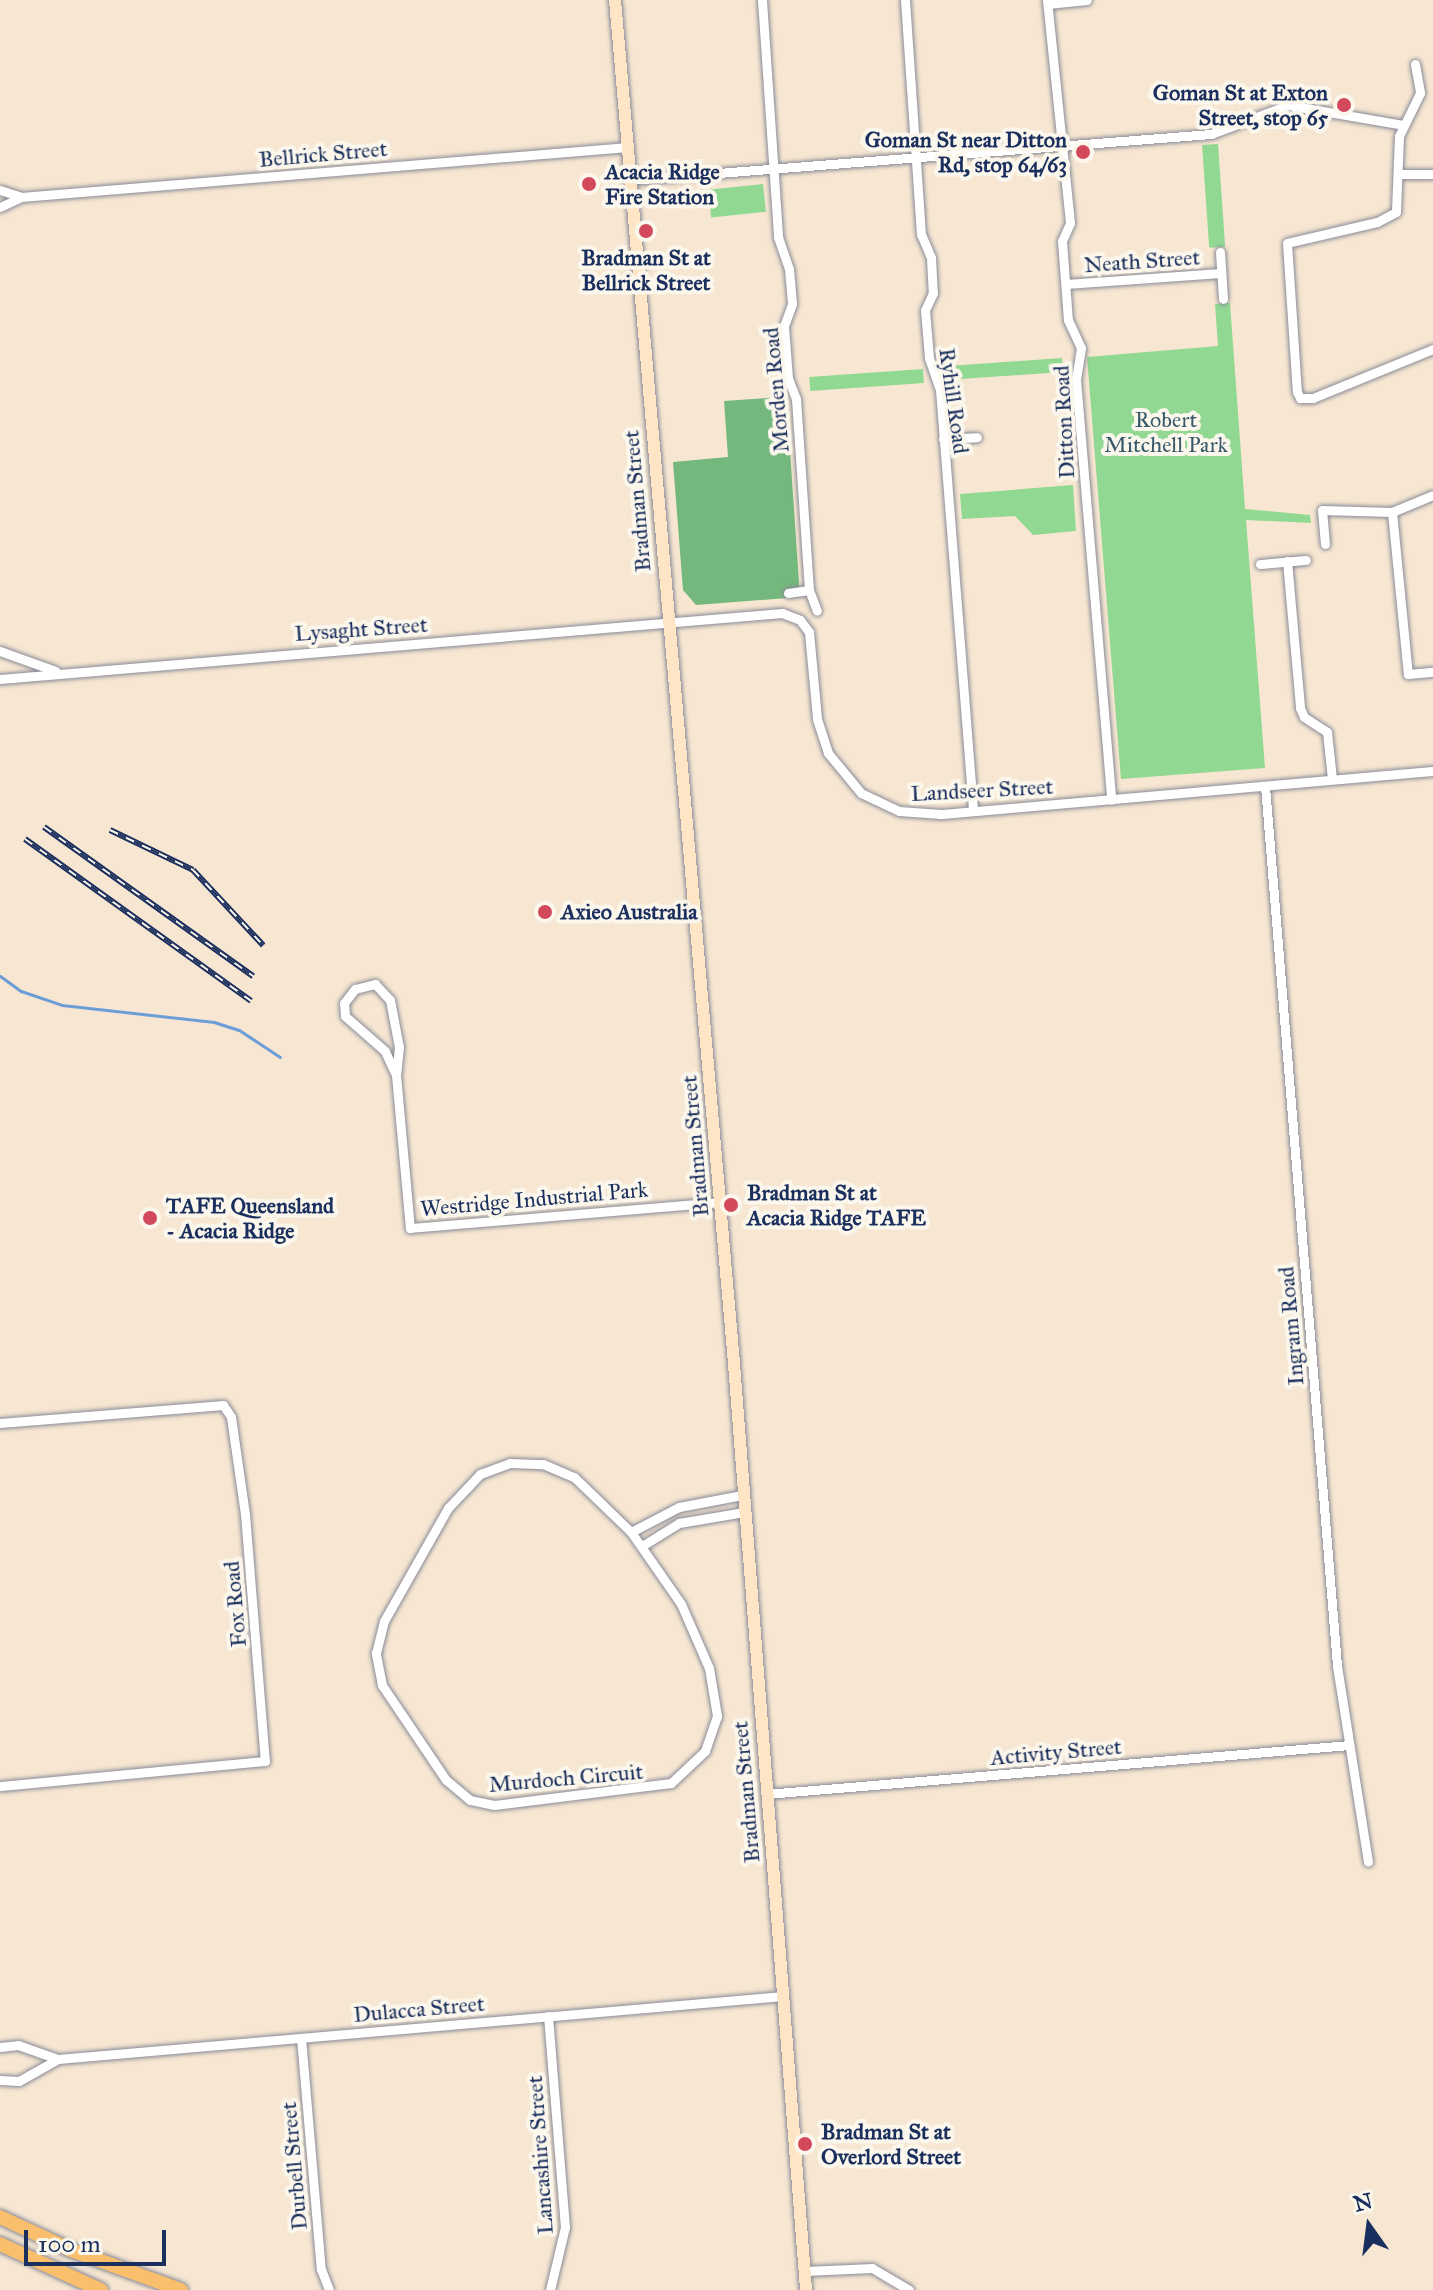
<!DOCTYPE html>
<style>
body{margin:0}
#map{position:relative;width:1433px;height:2290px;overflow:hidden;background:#f7e7d2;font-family:"IM FELL Great Primer",serif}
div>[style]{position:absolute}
.green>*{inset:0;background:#91d893;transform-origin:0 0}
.forest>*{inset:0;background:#74b87d}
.stream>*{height:3px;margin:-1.5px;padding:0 1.5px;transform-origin:1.5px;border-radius:1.5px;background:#6d9dd7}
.roads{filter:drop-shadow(0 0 2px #898b98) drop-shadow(0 0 2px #898b98)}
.minor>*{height:9px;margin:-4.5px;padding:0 4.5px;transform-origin:4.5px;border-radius:4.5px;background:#fff}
.secondary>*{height:12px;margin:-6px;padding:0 6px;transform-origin:6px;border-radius:6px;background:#fde5c5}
.trunk>*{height:14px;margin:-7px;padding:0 7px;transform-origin:7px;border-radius:7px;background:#f9bf6d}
.rail>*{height:6px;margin-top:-3px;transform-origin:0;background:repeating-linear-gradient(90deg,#fbf7ec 0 9px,#1b2f5e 0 18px);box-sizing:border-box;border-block:2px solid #1b2f5e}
.dots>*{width:22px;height:22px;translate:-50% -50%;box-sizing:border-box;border:4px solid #fbf7ec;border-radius:50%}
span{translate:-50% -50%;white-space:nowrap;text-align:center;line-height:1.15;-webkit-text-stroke:8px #fbf7ec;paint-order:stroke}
.poi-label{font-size:22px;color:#1b2f5e;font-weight:700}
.right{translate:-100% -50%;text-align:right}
.left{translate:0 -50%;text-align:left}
.street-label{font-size:22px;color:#1b2f5e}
.park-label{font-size:22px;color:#38596b}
.north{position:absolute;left:1329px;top:2186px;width:80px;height:80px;-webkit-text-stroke:6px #fbf7ec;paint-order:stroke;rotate:346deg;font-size:22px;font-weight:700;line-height:32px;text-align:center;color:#1b2f5e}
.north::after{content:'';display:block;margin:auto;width:28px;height:36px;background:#1b2f5e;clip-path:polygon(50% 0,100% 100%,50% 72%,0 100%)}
.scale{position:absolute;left:24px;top:2230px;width:142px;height:36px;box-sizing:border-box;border:4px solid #1b2f5e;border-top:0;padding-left:10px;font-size:24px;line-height:28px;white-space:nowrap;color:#1b2f5e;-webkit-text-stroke:6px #fbf7ec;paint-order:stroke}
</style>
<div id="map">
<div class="green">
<div style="left:1218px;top:144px;width:103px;height:16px;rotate:86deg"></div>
<div style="left:763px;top:184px;width:28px;height:55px;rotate:84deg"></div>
<div style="clip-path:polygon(1230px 303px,1245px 509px,1310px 515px,1311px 523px,1246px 520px,1265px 768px,1121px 779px,1087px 357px,1218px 346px,1215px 304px)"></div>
<div style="left:1062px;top:358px;width:14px;height:113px;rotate:86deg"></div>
<div style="left:923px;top:369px;width:14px;height:114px;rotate:86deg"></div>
<div style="clip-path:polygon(1073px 485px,1076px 531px,1033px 535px,1015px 516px,962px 519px,960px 494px)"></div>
</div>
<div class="forest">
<div style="clip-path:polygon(780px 397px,787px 407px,800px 597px,696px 605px,683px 590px,673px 462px,728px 457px,724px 401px)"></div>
</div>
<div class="stream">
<div style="left:0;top:976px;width:26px;rotate:36deg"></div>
<div style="left:21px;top:991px;width:43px;rotate:18.9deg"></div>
<div style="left:62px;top:1005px;width:153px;rotate:6.4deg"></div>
<div style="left:214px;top:1022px;width:26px;rotate:18deg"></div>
<div style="left:239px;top:1030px;width:49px;rotate:33.4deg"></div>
</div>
<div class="roads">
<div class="minor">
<div style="left:762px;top:0;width:238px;rotate:86.1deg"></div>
<div style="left:778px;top:237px;width:34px;rotate:71deg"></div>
<div style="left:789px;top:269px;width:35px;rotate:85deg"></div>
<div style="left:792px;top:304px;width:23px;rotate:110deg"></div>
<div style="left:784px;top:326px;width:52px;rotate:85.6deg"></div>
<div style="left:788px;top:378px;width:22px;rotate:69deg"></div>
<div style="left:796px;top:399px;width:191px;rotate:86.1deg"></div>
<div style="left:809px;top:590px;width:22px;rotate:69deg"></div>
<div style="left:905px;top:0;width:235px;rotate:86.1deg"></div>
<div style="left:921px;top:234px;width:26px;rotate:67deg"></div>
<div style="left:931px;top:258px;width:35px;rotate:87deg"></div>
<div style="left:933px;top:293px;width:19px;rotate:115deg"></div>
<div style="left:925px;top:310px;width:48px;rotate:85.2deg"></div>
<div style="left:929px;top:358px;width:34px;rotate:71deg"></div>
<div style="left:940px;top:390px;width:422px;rotate:85.5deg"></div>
<div style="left:1047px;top:0;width:224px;rotate:84.1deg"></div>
<div style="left:1070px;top:223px;width:20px;rotate:114deg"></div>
<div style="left:1062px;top:241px;width:79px;rotate:85.7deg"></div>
<div style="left:1068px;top:320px;width:31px;rotate:65deg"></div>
<div style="left:1081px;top:348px;width:31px;rotate:99deg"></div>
<div style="left:1076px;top:379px;width:422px;rotate:85.2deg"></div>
<div style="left:1048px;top:4px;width:39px;rotate:-6deg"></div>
<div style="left:1415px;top:64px;width:29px;rotate:80deg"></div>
<div style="left:1420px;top:93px;width:48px;rotate:116deg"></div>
<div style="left:1399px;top:136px;width:76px;rotate:92.3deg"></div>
<div style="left:1396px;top:212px;width:21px;rotate:152deg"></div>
<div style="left:1377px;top:222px;width:92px;rotate:166.9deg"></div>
<div style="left:1287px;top:243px;width:149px;rotate:86.2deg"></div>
<div style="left:1297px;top:392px;width:7px;rotate:63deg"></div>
<div style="left:1300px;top:398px;width:13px"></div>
<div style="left:1313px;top:398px;width:130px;rotate:-22.2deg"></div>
<div style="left:1398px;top:174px;width:35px"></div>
<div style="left:630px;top:180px;width:583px;rotate:-4.53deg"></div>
<div style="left:1211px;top:134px;width:82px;rotate:-20.6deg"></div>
<div style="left:1288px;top:105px;width:118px;rotate:9.8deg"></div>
<div style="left:0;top:190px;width:22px;rotate:18deg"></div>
<div style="left:0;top:207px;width:23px;rotate:-25deg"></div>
<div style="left:21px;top:197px;width:609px;rotate:-4.71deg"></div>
<div style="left:1220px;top:252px;width:47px;rotate:86.3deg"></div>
<div style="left:1066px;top:284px;width:155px;rotate:-4.1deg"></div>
<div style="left:943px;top:439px;width:34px;rotate:-3deg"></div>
<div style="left:1392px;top:512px;width:163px;rotate:84.4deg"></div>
<div style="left:1408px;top:674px;width:25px;rotate:-5deg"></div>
<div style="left:1325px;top:544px;width:34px;rotate:-95deg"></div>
<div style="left:1322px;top:510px;width:70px;rotate:1.6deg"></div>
<div style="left:1392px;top:512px;width:44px;rotate:-22.5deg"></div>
<div style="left:1287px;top:561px;width:148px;rotate:84.9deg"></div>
<div style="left:1300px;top:708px;width:10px;rotate:66deg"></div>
<div style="left:1304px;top:717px;width:27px;rotate:33deg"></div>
<div style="left:1327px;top:732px;width:47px;rotate:83.9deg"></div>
<div style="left:1260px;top:564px;width:46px;rotate:-5deg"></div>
<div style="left:788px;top:593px;width:21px;rotate:-8deg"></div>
<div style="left:0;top:651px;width:59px;rotate:19.7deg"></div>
<div style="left:0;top:679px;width:785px;rotate:-4.82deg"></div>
<div style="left:782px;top:613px;width:19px;rotate:21deg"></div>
<div style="left:800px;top:620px;width:15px;rotate:53deg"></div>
<div style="left:809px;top:632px;width:87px;rotate:84.7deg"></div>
<div style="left:817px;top:719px;width:36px;rotate:72deg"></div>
<div style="left:828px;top:753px;width:52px;rotate:50.5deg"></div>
<div style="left:861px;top:793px;width:42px;rotate:25.3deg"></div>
<div style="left:899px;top:811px;width:42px;rotate:4.1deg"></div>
<div style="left:941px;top:814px;width:494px;rotate:-5deg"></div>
<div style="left:1265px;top:786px;width:883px;rotate:85.32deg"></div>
<div style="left:1337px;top:1666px;width:198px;rotate:81deg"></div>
<div style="left:396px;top:1075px;width:26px;rotate:-115deg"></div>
<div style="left:385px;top:1051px;width:53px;rotate:-138.8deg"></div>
<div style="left:345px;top:1016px;width:13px;rotate:-94deg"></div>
<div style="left:344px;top:1003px;width:18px;rotate:-52deg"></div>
<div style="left:355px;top:989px;width:21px;rotate:-14deg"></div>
<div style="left:375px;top:984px;width:22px;rotate:47deg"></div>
<div style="left:390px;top:1000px;width:48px;rotate:79.2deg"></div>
<div style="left:399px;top:1047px;width:28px;rotate:96deg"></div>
<div style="left:396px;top:1075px;width:154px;rotate:84.8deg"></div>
<div style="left:410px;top:1228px;width:310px;rotate:-4.8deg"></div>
<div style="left:0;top:1423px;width:224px;rotate:-4.6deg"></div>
<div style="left:223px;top:1405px;width:14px;rotate:56deg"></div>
<div style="left:231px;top:1417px;width:98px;rotate:81.8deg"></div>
<div style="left:245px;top:1514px;width:248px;rotate:85.4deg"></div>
<div style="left:265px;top:1761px;width:266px;rotate:174.6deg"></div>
<div style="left:510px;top:1463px;width:33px;rotate:2deg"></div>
<div style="left:543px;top:1464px;width:34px;rotate:23deg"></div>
<div style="left:574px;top:1477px;width:79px;rotate:44deg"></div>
<div style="left:631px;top:1532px;width:88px;rotate:55.2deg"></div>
<div style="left:681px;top:1604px;width:70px;rotate:66.4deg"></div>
<div style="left:709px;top:1668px;width:49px;rotate:80.5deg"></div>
<div style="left:717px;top:1716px;width:37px;rotate:109deg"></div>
<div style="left:705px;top:1751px;width:47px;rotate:136.7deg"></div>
<div style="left:671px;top:1783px;width:178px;rotate:172.9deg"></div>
<div style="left:494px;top:1805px;width:25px;rotate:-168deg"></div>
<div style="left:470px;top:1800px;width:31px;rotate:-140deg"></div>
<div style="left:446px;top:1780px;width:115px;rotate:-124deg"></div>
<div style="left:382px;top:1685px;width:33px;rotate:-101deg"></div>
<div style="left:376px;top:1653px;width:33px;rotate:-76deg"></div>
<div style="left:384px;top:1621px;width:130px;rotate:-60.5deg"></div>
<div style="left:448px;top:1508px;width:47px;rotate:-46.7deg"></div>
<div style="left:480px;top:1474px;width:32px;rotate:-20deg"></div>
<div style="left:631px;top:1532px;width:54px;rotate:-27.5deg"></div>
<div style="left:679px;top:1507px;width:64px;rotate:-10.8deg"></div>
<div style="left:642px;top:1546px;width:44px;rotate:-31.9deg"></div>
<div style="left:679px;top:1523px;width:66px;rotate:-9.6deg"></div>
<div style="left:766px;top:1794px;width:585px;rotate:-4.8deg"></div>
<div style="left:548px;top:2016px;width:212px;rotate:85.4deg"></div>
<div style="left:565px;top:2227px;width:65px;rotate:103.4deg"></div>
<div style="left:301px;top:2038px;width:232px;rotate:85.1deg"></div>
<div style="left:321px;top:2269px;width:22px;rotate:69deg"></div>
<div style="left:0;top:2047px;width:18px;rotate:-6deg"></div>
<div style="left:18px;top:2045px;width:42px;rotate:19.3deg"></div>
<div style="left:58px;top:2059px;width:728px;rotate:-4.97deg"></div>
<div style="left:0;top:2080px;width:19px;rotate:3deg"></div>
<div style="left:19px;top:2081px;width:45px;rotate:-29.4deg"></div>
<div style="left:805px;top:2271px;width:67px;rotate:-2.6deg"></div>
<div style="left:872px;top:2268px;width:43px;rotate:30.7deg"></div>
</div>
<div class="secondary">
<div style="left:615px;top:0;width:1356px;rotate:85.01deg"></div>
<div style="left:733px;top:1351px;width:942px;rotate:85.55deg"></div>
</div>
<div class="trunk">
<div style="left:0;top:2217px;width:78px;rotate:24.9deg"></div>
<div style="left:71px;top:2250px;width:117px;rotate:20deg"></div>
<div style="left:0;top:2244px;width:111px;rotate:24.5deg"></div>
</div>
</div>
<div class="rail">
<div style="left:44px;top:827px;width:257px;rotate:35.5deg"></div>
<div style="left:110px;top:830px;width:92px;rotate:25.7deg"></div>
<div style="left:193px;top:870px;width:103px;rotate:47deg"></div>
<div style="left:25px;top:839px;width:278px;rotate:35.6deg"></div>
</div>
<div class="dots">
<div style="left:1344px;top:105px;background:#d1495b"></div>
<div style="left:1083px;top:152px;background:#d1495b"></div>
<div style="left:589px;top:184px;background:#d1495b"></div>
<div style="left:646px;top:231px;background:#d1495b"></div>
<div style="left:545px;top:912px;background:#d1495b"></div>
<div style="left:731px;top:1205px;background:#d1495b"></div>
<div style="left:150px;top:1218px;background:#d1495b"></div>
<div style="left:805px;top:2144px;background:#d1495b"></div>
</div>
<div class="poi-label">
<span class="right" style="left:1328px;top:105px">Goman St at Exton<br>Street, stop 65</span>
<span class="right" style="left:1067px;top:152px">Goman St near Ditton<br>Rd, stop 64/63</span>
<span class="left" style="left:605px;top:184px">Acacia Ridge<br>Fire Station</span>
<span style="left:646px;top:270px">Bradman St at<br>Bellrick Street</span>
<span class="left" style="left:561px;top:912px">Axieo Australia</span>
<span class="left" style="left:747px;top:1205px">Bradman St at<br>Acacia Ridge TAFE</span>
<span class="left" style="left:166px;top:1218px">TAFE Queensland<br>- Acacia Ridge</span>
<span class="left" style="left:821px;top:2144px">Bradman St at<br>Overlord Street</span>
</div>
<div class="street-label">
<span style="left:323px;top:154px;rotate:-5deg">Bellrick Street</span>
<span style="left:1142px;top:261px;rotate:-4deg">Neath Street</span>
<span style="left:776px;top:390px;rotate:-95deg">Morden Road</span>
<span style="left:954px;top:401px;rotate:82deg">Ryhill Road</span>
<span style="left:1064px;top:422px;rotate:-93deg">Ditton Road</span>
<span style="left:637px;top:501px;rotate:-95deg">Bradman Street</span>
<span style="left:361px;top:629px;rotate:-4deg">Lysaght Street</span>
<span style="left:982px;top:790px;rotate:-3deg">Landseer Street</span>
<span style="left:695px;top:1146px;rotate:-95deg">Bradman Street</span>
<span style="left:534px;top:1199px;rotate:-5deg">Westridge Industrial Park</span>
<span style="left:1291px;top:1326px;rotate:-95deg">Ingram Road</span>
<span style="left:235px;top:1604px;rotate:-95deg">Fox Road</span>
<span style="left:1056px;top:1752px;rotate:-5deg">Activity Street</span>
<span style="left:566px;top:1778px;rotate:-5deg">Murdoch Circuit</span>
<span style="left:746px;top:1792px;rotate:-95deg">Bradman Street</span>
<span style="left:419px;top:2009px;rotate:-5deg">Dulacca Street</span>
<span style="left:540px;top:2155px;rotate:-94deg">Lancashire Street</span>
<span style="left:294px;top:2166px;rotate:-95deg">Durbell Street</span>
</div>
<div class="park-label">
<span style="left:1166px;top:432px">Robert<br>Mitchell Park</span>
</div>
<div class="north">N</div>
<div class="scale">100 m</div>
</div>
